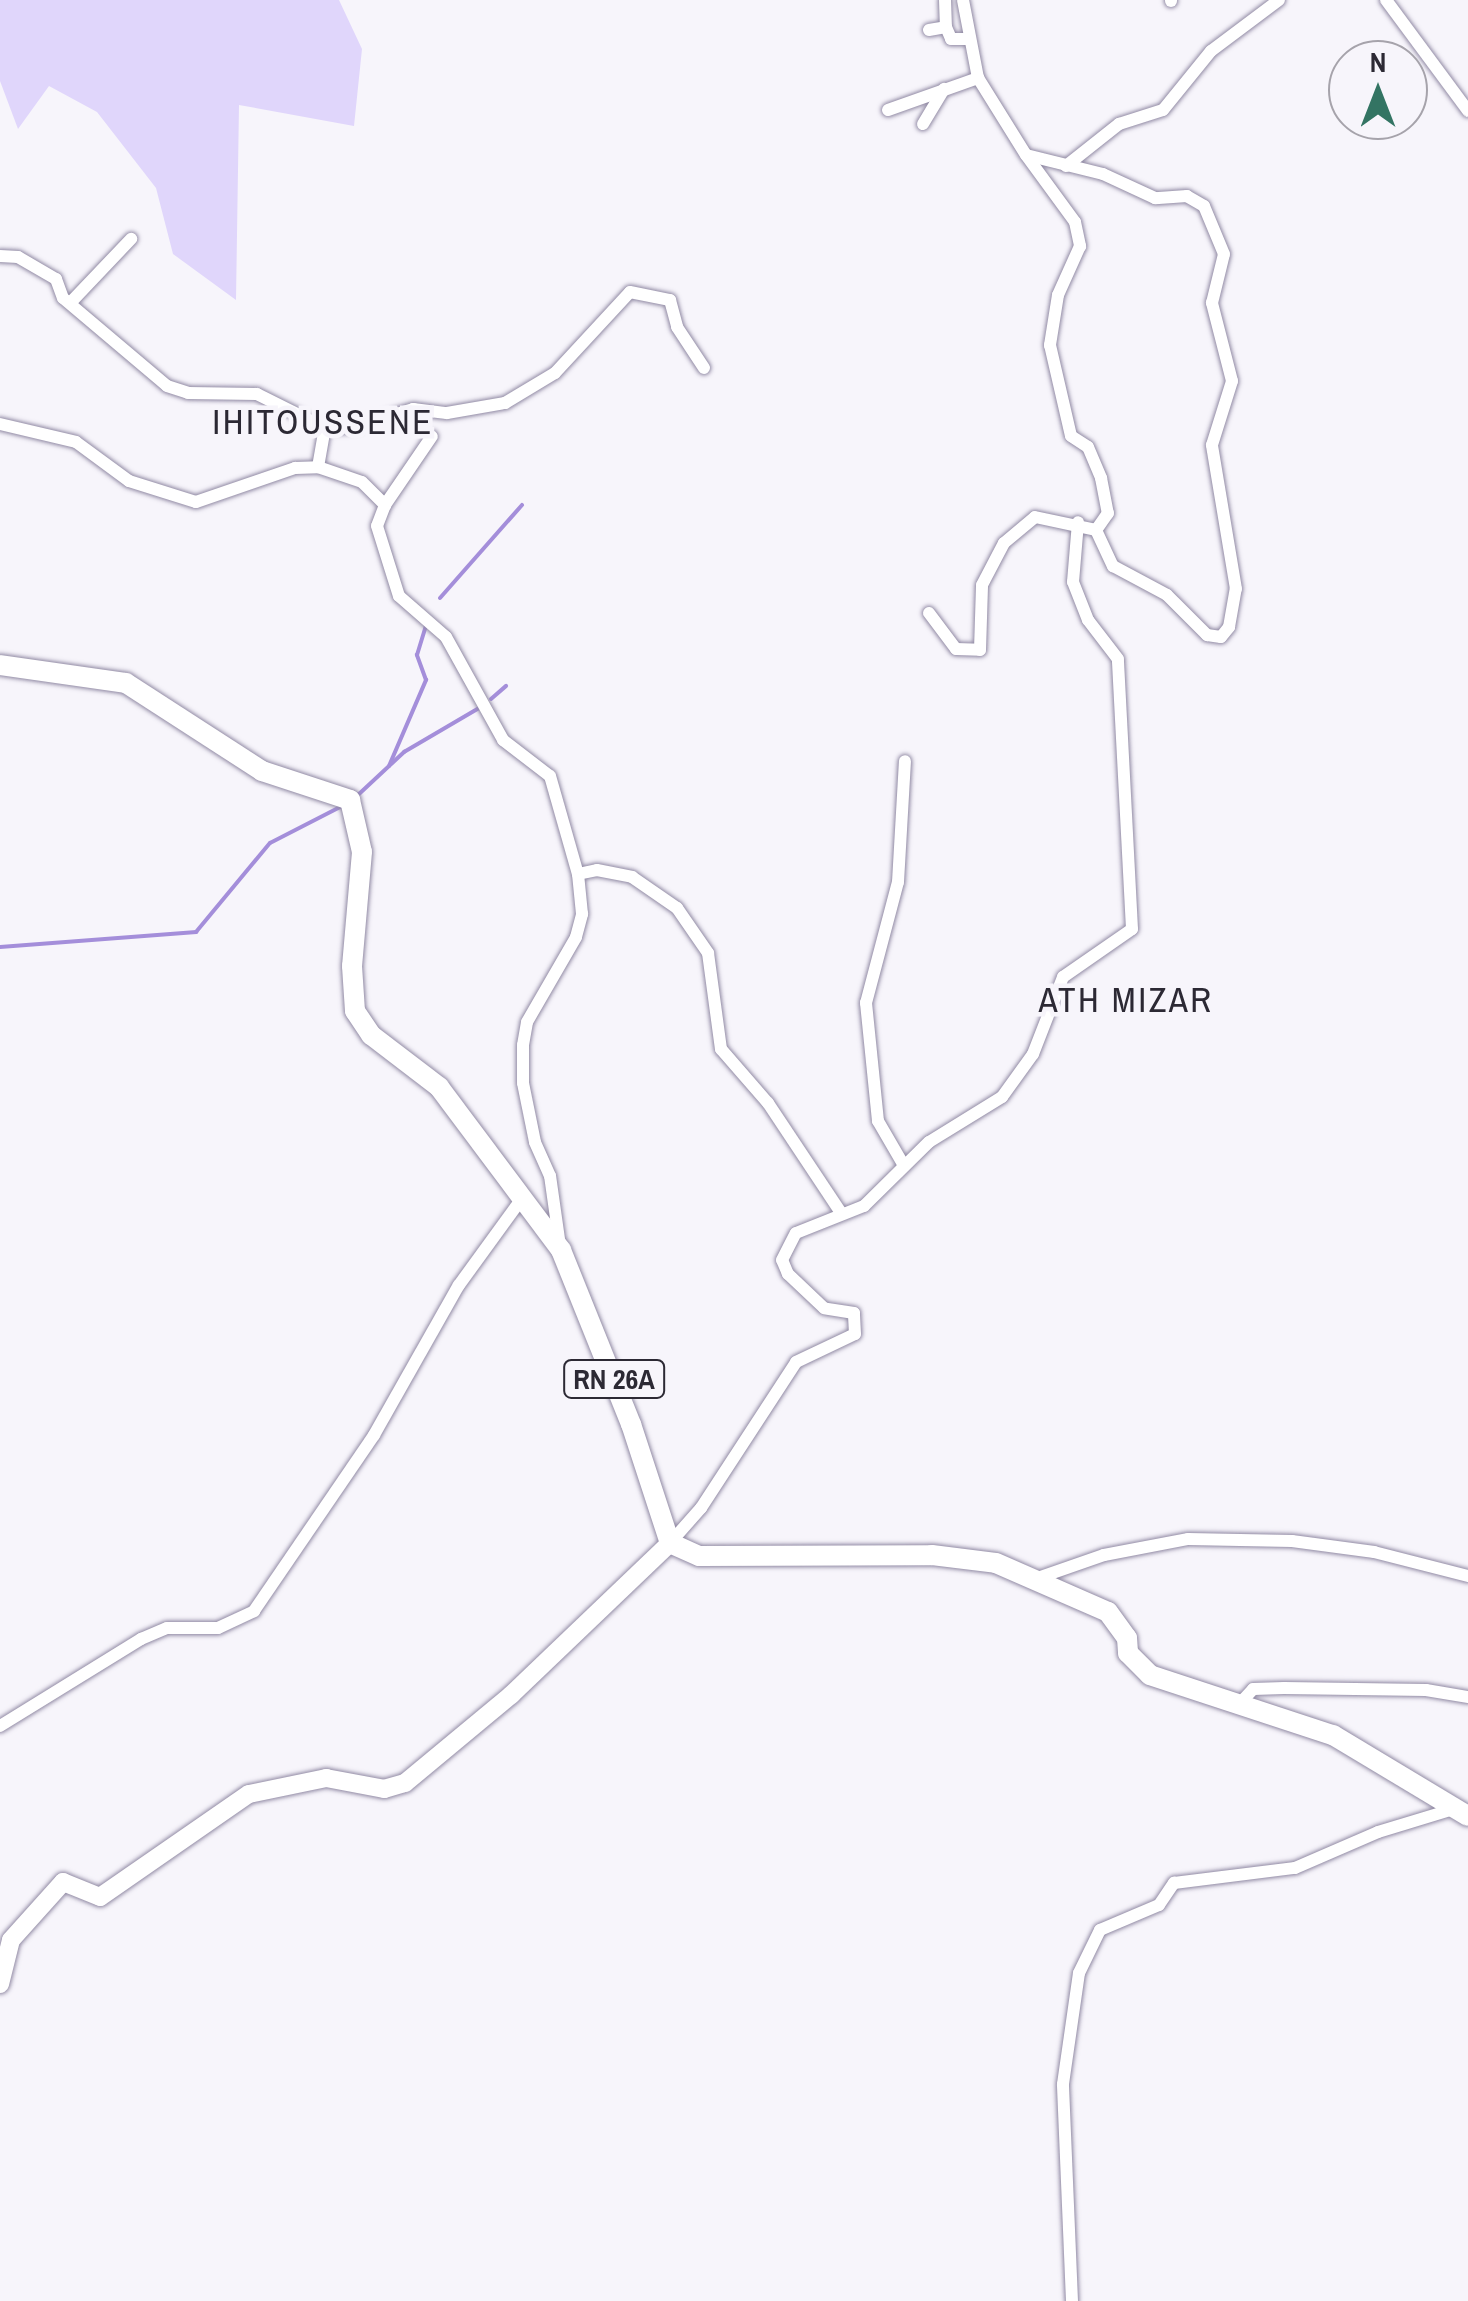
<!DOCTYPE html>
<style>
body{margin:0}
#map{position:relative;width:1468px;height:2301px;overflow:hidden;background:#f7f5fb;font-family:"Archivo Narrow",sans-serif}
div>[style]{position:absolute}
.green>*{inset:0;background:#e0d6fb}
.stream>*{height:4px;margin:-2px;padding:0 2px;transform-origin:2px;border-radius:2px;background:#a48eda}
.roads{filter:drop-shadow(0 0 2px #918aa4) drop-shadow(0 0 2px #918aa4)}
.street>*{height:12px;margin:-6px;padding:0 6px;transform-origin:6px;border-radius:6px;background:#fff}
.secondary>*{height:18px;margin:-9px;padding:0 9px;transform-origin:9px;border-radius:9px;background:#fff}
.primary>*{height:20px;margin:-10px;padding:0 10px;transform-origin:10px;border-radius:10px;background:#fff}
span{translate:-50% -50%;white-space:nowrap;text-align:center;line-height:1.15;-webkit-text-stroke:9px #f7f5fb;paint-order:stroke}
.shield-label span{padding:2px 8px;background:#f7f5fb;border:2px solid;border-radius:8px;-webkit-text-stroke-width:0}
.shield-label{font-size:28px;color:#2c2934;font-weight:700}
.quarter-label{font-size:35px;color:#2c2934;letter-spacing:2.5px}
.north{position:absolute;left:1328px;top:40px;width:100px;height:100px;box-sizing:border-box;background:#f7f5fb;border:2px solid #a6a3ab;border-radius:50%;rotate:0deg;font-size:28px;font-weight:700;line-height:40px;text-align:center;color:#2c2934}
.north::after{content:'';display:block;margin:auto;width:35px;height:45px;background:#337463;clip-path:polygon(50% 0,100% 100%,50% 72%,0 100%)}
</style>
<div id="map">
<div class="green">
<div style="clip-path:polygon(0 0,339px 0,362px 49px,354px 126px,239px 105px,236px 300px,173px 254px,156px 188px,97px 112px,49px 86px,18px 129px,0 81px)"></div>
</div>
<div class="stream">
<div style="left:440px;top:598px;width:124px;rotate:-48.6deg"></div>
<div style="left:491px;top:699px;width:20px;rotate:-41deg"></div>
<div style="left:389px;top:766px;width:94px;rotate:-66.7deg"></div>
<div style="left:426px;top:680px;width:27px;rotate:-110deg"></div>
<div style="left:417px;top:655px;width:34px;rotate:-73deg"></div>
<div style="left:359px;top:794px;width:62px;rotate:-43deg"></div>
<div style="left:404px;top:752px;width:87px;rotate:-30.4deg"></div>
<div style="left:0;top:947px;width:197px;rotate:-4.4deg"></div>
<div style="left:196px;top:932px;width:116px;rotate:-50.3deg"></div>
<div style="left:270px;top:843px;width:81px;rotate:-27.2deg"></div>
</div>
<div class="roads">
<div class="street">
<div style="left:945px;top:0;width:27px;rotate:88deg"></div>
<div style="left:1171px;top:0;width:1px;rotate:90deg"></div>
<div style="left:1386px;top:0;width:138px;rotate:53.5deg"></div>
<div style="left:929px;top:30px;width:17px;rotate:-10deg"></div>
<div style="left:946px;top:27px;width:13px;rotate:67deg"></div>
<div style="left:951px;top:39px;width:17px"></div>
<div style="left:888px;top:110px;width:96px;rotate:-19.6deg"></div>
<div style="left:923px;top:124px;width:41px;rotate:-59deg"></div>
<div style="left:1026px;top:155px;width:83px;rotate:53.8deg"></div>
<div style="left:1075px;top:222px;width:25px;rotate:78deg"></div>
<div style="left:1080px;top:246px;width:54px;rotate:114.2deg"></div>
<div style="left:1058px;top:295px;width:51px;rotate:99.1deg"></div>
<div style="left:1050px;top:345px;width:93px;rotate:77deg"></div>
<div style="left:1071px;top:436px;width:20px;rotate:33deg"></div>
<div style="left:1088px;top:447px;width:34px;rotate:67deg"></div>
<div style="left:1101px;top:478px;width:36px;rotate:79deg"></div>
<div style="left:1108px;top:513px;width:21px;rotate:125deg"></div>
<div style="left:1066px;top:166px;width:68px;rotate:-38.4deg"></div>
<div style="left:1119px;top:124px;width:46px;rotate:-17.7deg"></div>
<div style="left:1163px;top:110px;width:76px;rotate:-50.9deg"></div>
<div style="left:1211px;top:51px;width:85px;rotate:-36.9deg"></div>
<div style="left:0;top:256px;width:18px;rotate:3deg"></div>
<div style="left:18px;top:257px;width:44px;rotate:30.1deg"></div>
<div style="left:56px;top:279px;width:20px;rotate:70deg"></div>
<div style="left:63px;top:298px;width:136px;rotate:40.2deg"></div>
<div style="left:167px;top:386px;width:22px;rotate:18deg"></div>
<div style="left:188px;top:393px;width:69px;rotate:0.8deg"></div>
<div style="left:257px;top:394px;width:76px;rotate:26.6deg"></div>
<div style="left:72px;top:301px;width:86px;rotate:-46.4deg"></div>
<div style="left:0;top:424px;width:78px;rotate:13.3deg"></div>
<div style="left:76px;top:442px;width:66px;rotate:36.3deg"></div>
<div style="left:129px;top:481px;width:70px;rotate:17.4deg"></div>
<div style="left:196px;top:502px;width:105px;rotate:-19deg"></div>
<div style="left:295px;top:468px;width:23px;rotate:-2deg"></div>
<div style="left:318px;top:467px;width:40px;rotate:-80deg"></div>
<div style="left:325px;top:428px;width:28px;rotate:-2deg"></div>
<div style="left:353px;top:427px;width:63px;rotate:-16.7deg"></div>
<div style="left:413px;top:409px;width:34px;rotate:7deg"></div>
<div style="left:447px;top:413px;width:59px;rotate:-9.8deg"></div>
<div style="left:505px;top:403px;width:58px;rotate:-31deg"></div>
<div style="left:555px;top:373px;width:110px;rotate:-47.2deg"></div>
<div style="left:630px;top:292px;width:41px;rotate:11.3deg"></div>
<div style="left:670px;top:300px;width:28px;rotate:75deg"></div>
<div style="left:677px;top:327px;width:49px;rotate:56.6deg"></div>
<div style="left:318px;top:467px;width:46px;rotate:18.8deg"></div>
<div style="left:362px;top:482px;width:33px;rotate:45deg"></div>
<div style="left:385px;top:505px;width:22px;rotate:111deg"></div>
<div style="left:377px;top:526px;width:73px;rotate:72.6deg"></div>
<div style="left:399px;top:596px;width:62px;rotate:41.1deg"></div>
<div style="left:446px;top:637px;width:118px;rotate:61deg"></div>
<div style="left:503px;top:740px;width:59px;rotate:37.5deg"></div>
<div style="left:550px;top:776px;width:102px;rotate:74.1deg"></div>
<div style="left:385px;top:505px;width:83px;rotate:-55.7deg"></div>
<div style="left:929px;top:613px;width:45px;rotate:53.1deg"></div>
<div style="left:956px;top:649px;width:24px;rotate:2deg"></div>
<div style="left:980px;top:650px;width:65px;rotate:-88.2deg"></div>
<div style="left:982px;top:585px;width:47px;rotate:-62.4deg"></div>
<div style="left:1004px;top:543px;width:40px;rotate:-40deg"></div>
<div style="left:1035px;top:517px;width:62px;rotate:12deg"></div>
<div style="left:1096px;top:530px;width:40px;rotate:65deg"></div>
<div style="left:1113px;top:566px;width:61px;rotate:28.2deg"></div>
<div style="left:1167px;top:595px;width:57px;rotate:45deg"></div>
<div style="left:1207px;top:635px;width:14px;rotate:8deg"></div>
<div style="left:1221px;top:637px;width:13px;rotate:-51deg"></div>
<div style="left:1229px;top:627px;width:39px;rotate:-80deg"></div>
<div style="left:1236px;top:589px;width:146px;rotate:-99.5deg"></div>
<div style="left:1212px;top:445px;width:67px;rotate:-72.6deg"></div>
<div style="left:1232px;top:381px;width:81px;rotate:-104.4deg"></div>
<div style="left:1212px;top:303px;width:50px;rotate:-76.2deg"></div>
<div style="left:1224px;top:254px;width:52px;rotate:-112.6deg"></div>
<div style="left:1204px;top:206px;width:20px;rotate:-150deg"></div>
<div style="left:1187px;top:196px;width:32px;rotate:176deg"></div>
<div style="left:1155px;top:198px;width:57px;rotate:-155.2deg"></div>
<div style="left:1103px;top:174px;width:79px;rotate:-166.1deg"></div>
<div style="left:1026px;top:155px;width:91px;rotate:-121.9deg"></div>
<div style="left:978px;top:78px;width:79px;rotate:-100.9deg"></div>
<div style="left:903px;top:1164px;width:50px;rotate:-120.2deg"></div>
<div style="left:878px;top:1121px;width:119px;rotate:-95.8deg"></div>
<div style="left:866px;top:1003px;width:125px;rotate:-75.2deg"></div>
<div style="left:898px;top:882px;width:121px;rotate:-86.7deg"></div>
<div style="left:560px;top:1246px;width:71px;rotate:-98.1deg"></div>
<div style="left:550px;top:1176px;width:37px;rotate:-114deg"></div>
<div style="left:535px;top:1142px;width:60px;rotate:-101.5deg"></div>
<div style="left:523px;top:1083px;width:38px;rotate:-90deg"></div>
<div style="left:523px;top:1045px;width:23px;rotate:-80deg"></div>
<div style="left:527px;top:1022px;width:98px;rotate:-60deg"></div>
<div style="left:576px;top:937px;width:24px;rotate:-75deg"></div>
<div style="left:582px;top:914px;width:40px;rotate:-95.7deg"></div>
<div style="left:578px;top:874px;width:19px;rotate:-12deg"></div>
<div style="left:597px;top:870px;width:36px;rotate:11deg"></div>
<div style="left:632px;top:877px;width:55px;rotate:34.6deg"></div>
<div style="left:677px;top:908px;width:55px;rotate:55.4deg"></div>
<div style="left:708px;top:953px;width:97px;rotate:82.3deg"></div>
<div style="left:721px;top:1049px;width:72px;rotate:49deg"></div>
<div style="left:768px;top:1103px;width:132px;rotate:56.4deg"></div>
<div style="left:670px;top:1543px;width:47px;rotate:-48.5deg"></div>
<div style="left:701px;top:1508px;width:174px;rotate:-56.9deg"></div>
<div style="left:796px;top:1362px;width:65px;rotate:-25.4deg"></div>
<div style="left:855px;top:1334px;width:21px;rotate:-93deg"></div>
<div style="left:854px;top:1313px;width:30px;rotate:-171deg"></div>
<div style="left:824px;top:1308px;width:50px;rotate:-136.6deg"></div>
<div style="left:788px;top:1274px;width:15px;rotate:-113deg"></div>
<div style="left:782px;top:1260px;width:30px;rotate:-63deg"></div>
<div style="left:796px;top:1233px;width:73px;rotate:-21.7deg"></div>
<div style="left:864px;top:1206px;width:91px;rotate:-44.6deg"></div>
<div style="left:929px;top:1142px;width:86px;rotate:-31.7deg"></div>
<div style="left:1002px;top:1097px;width:53px;rotate:-54.2deg"></div>
<div style="left:1033px;top:1054px;width:83px;rotate:-68.7deg"></div>
<div style="left:1063px;top:977px;width:84px;rotate:-34.8deg"></div>
<div style="left:1132px;top:929px;width:270px;rotate:-93deg"></div>
<div style="left:1118px;top:659px;width:49px;rotate:-127.6deg"></div>
<div style="left:1088px;top:620px;width:41px;rotate:-111.5deg"></div>
<div style="left:1073px;top:582px;width:60px;rotate:-85.2deg"></div>
<div style="left:1035px;top:1579px;width:73px;rotate:-19.2deg"></div>
<div style="left:1104px;top:1555px;width:86px;rotate:-10.8deg"></div>
<div style="left:1188px;top:1539px;width:104px;rotate:1.1deg"></div>
<div style="left:1292px;top:1541px;width:83px;rotate:7.6deg"></div>
<div style="left:1374px;top:1552px;width:97px;rotate:14.3deg"></div>
<div style="left:1242px;top:1701px;width:16px;rotate:-47deg"></div>
<div style="left:1253px;top:1689px;width:31px;rotate:-2deg"></div>
<div style="left:1284px;top:1688px;width:142px;rotate:0.8deg"></div>
<div style="left:1426px;top:1690px;width:43px;rotate:9.5deg"></div>
<div style="left:0;top:1726px;width:166px;rotate:-31.7deg"></div>
<div style="left:141px;top:1639px;width:28px;rotate:-23deg"></div>
<div style="left:167px;top:1628px;width:51px"></div>
<div style="left:218px;top:1628px;width:40px;rotate:-25deg"></div>
<div style="left:254px;top:1611px;width:213px;rotate:-55.7deg"></div>
<div style="left:374px;top:1435px;width:172px;rotate:-60.5deg"></div>
<div style="left:459px;top:1285px;width:109px;rotate:-54deg"></div>
<div style="left:1072px;top:2301px;width:217px;rotate:-92.4deg"></div>
<div style="left:1063px;top:2084px;width:112px;rotate:-81.8deg"></div>
<div style="left:1079px;top:1973px;width:48px;rotate:-64deg"></div>
<div style="left:1100px;top:1930px;width:64px;rotate:-23deg"></div>
<div style="left:1159px;top:1905px;width:27px;rotate:-56deg"></div>
<div style="left:1174px;top:1883px;width:122px;rotate:-7.1deg"></div>
<div style="left:1295px;top:1868px;width:90px;rotate:-23.4deg"></div>
<div style="left:1378px;top:1832px;width:83px;rotate:-16.9deg"></div>
</div>
<div class="secondary">
<div style="left:0;top:1984px;width:45px;rotate:-76deg"></div>
<div style="left:11px;top:1940px;width:78px;rotate:-48.1deg"></div>
<div style="left:63px;top:1882px;width:40px;rotate:22deg"></div>
<div style="left:100px;top:1897px;width:181px;rotate:-34.7deg"></div>
<div style="left:249px;top:1794px;width:79px;rotate:-11.7deg"></div>
<div style="left:326px;top:1778px;width:59px;rotate:10.7deg"></div>
<div style="left:384px;top:1789px;width:22px;rotate:-16deg"></div>
<div style="left:405px;top:1783px;width:138px;rotate:-39.7deg"></div>
<div style="left:511px;top:1695px;width:220px;rotate:-43.7deg"></div>
</div>
<div class="primary">
<div style="left:0;top:665px;width:127px;rotate:8.1deg"></div>
<div style="left:126px;top:683px;width:162px;rotate:32.9deg"></div>
<div style="left:262px;top:771px;width:93px;rotate:18.2deg"></div>
<div style="left:350px;top:800px;width:53px;rotate:77deg"></div>
<div style="left:362px;top:852px;width:114px;rotate:95deg"></div>
<div style="left:352px;top:966px;width:45px;rotate:86.2deg"></div>
<div style="left:355px;top:1011px;width:29px;rotate:56deg"></div>
<div style="left:371px;top:1035px;width:86px;rotate:37.4deg"></div>
<div style="left:439px;top:1087px;width:204px;rotate:53.2deg"></div>
<div style="left:561px;top:1250px;width:188px;rotate:68.1deg"></div>
<div style="left:631px;top:1424px;width:125px;rotate:71.9deg"></div>
<div style="left:670px;top:1543px;width:32px;rotate:24deg"></div>
<div style="left:699px;top:1556px;width:233px;rotate:-0.2deg"></div>
<div style="left:932px;top:1555px;width:64px;rotate:7.1deg"></div>
<div style="left:996px;top:1563px;width:122px;rotate:23.6deg"></div>
<div style="left:1108px;top:1612px;width:32px;rotate:54deg"></div>
<div style="left:1127px;top:1638px;width:15px;rotate:86deg"></div>
<div style="left:1128px;top:1653px;width:31px;rotate:45deg"></div>
<div style="left:1150px;top:1675px;width:193px;rotate:18.2deg"></div>
<div style="left:1333px;top:1735px;width:157px;rotate:31deg"></div>
</div>
</div>
<div class="shield-label">
<span style="left:614px;top:1379px">RN 26A</span>
</div>
<div class="quarter-label">
<span style="left:323px;top:422px">IHITOUSSENE</span>
<span style="left:1126px;top:1000px">ATH MIZAR</span>
</div>
<div class="north">N</div>
</div>
